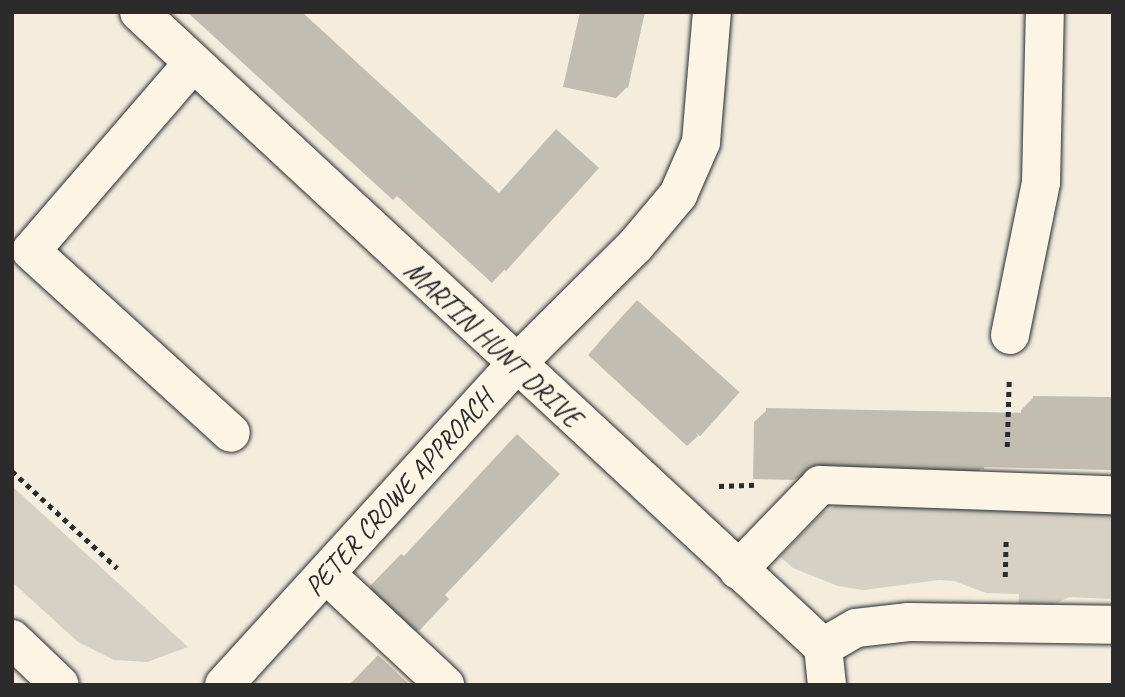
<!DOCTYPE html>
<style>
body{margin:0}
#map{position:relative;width:1125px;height:697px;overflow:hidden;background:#f4edde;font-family:Caveat,sans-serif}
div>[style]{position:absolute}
.green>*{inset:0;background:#d6d1c4}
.shadow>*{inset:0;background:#0003;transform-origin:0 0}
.building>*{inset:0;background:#c2bdb1;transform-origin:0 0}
.path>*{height:4.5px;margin-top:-2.25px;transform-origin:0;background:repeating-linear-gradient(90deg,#2b2b2b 0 5px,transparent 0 10px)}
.roads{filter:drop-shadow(0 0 2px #2b2b2b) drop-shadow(0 0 2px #2b2b2b)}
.minor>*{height:38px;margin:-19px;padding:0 19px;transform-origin:19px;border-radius:19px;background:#fcf5e5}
span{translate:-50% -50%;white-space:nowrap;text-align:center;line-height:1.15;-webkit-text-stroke:6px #fcf5e5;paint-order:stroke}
.street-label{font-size:28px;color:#2b2b2b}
.frame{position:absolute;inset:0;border:14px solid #2b2b2b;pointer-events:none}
</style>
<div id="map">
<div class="green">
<div style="clip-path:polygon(12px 486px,188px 647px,147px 662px,114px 660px,78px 642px,12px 582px)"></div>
<div style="clip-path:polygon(856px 502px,1113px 507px,1113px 599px,1069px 597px,1034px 614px,1018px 614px,1019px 594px,986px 593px,954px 581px,939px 580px,864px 590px,838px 586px,793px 568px,780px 557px,821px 514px,837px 505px)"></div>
</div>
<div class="shadow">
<div style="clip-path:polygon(187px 12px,300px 12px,498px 194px,505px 269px,492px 283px,397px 196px,393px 200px)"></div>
<div style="clip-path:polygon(580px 12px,643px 12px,627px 87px,616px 98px,563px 87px)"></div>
<div style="clip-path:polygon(626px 313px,698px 436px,687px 446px,588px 355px)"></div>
<div style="clip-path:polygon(1034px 397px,1113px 399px,1113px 470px,982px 467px,970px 481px,807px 475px,793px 480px,753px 479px,754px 422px,767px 410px,1021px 415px,1021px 410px)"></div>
<div style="left:401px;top:556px;width:63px;height:57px;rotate:43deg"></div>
<div style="clip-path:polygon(378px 655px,410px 685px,349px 685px)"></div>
</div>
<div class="building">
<div style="clip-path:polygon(215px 12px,302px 12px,499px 193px,556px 129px,599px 168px,506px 271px,411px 184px,407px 188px)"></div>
<div style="clip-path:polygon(587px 12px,645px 12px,628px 88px,573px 76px)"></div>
<div style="left:637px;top:300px;width:138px;height:59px;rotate:42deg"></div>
<div style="clip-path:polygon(1033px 396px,1113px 397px,1113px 458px,985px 455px,984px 469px,821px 463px,807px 468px,765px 467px,766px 408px,1033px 413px)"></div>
<div style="clip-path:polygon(517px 434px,560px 474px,445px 595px,449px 599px,419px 631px,370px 586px,401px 554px,404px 556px)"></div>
</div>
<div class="path">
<div style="left:1007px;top:447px;width:68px;rotate:-88.3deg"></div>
<div style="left:12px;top:471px;width:143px;rotate:42.7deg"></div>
<div style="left:719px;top:486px;width:37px;rotate:-2deg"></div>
<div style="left:1005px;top:577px;width:40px;rotate:-88.6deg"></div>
</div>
<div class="roads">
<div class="minor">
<div style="left:139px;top:12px;width:933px;rotate:42.87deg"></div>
<div style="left:823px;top:647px;width:38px;rotate:84deg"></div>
<div style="left:193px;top:63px;width:248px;rotate:130.8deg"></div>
<div style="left:31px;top:251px;width:270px;rotate:42.3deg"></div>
<div style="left:1010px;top:335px;width:156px;rotate:-78.5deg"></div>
<div style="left:1041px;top:182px;width:170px;rotate:-88.7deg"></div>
<div style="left:738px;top:570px;width:118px;rotate:-46deg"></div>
<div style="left:820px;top:485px;width:293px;rotate:2deg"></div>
<div style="left:326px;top:574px;width:163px;rotate:43deg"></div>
<div style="left:12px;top:639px;width:66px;rotate:43.8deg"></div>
<div style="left:823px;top:647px;width:38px;rotate:-30deg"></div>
<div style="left:856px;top:628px;width:53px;rotate:-6.5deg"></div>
<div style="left:909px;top:622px;width:204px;rotate:0.8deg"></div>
<div style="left:224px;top:685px;width:433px;rotate:-47.7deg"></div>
<div style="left:515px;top:365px;width:169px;rotate:-44.8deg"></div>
<div style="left:635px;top:246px;width:67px;rotate:-49.9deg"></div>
<div style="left:678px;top:195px;width:58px;rotate:-66.5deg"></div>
<div style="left:701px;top:142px;width:130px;rotate:-85.2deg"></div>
</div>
</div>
<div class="street-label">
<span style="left:493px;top:344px;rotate:43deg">MARTIN HUNT DRIVE</span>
<span style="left:399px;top:493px;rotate:-48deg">PETER CROWE APPROACH</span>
</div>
<div class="frame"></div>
</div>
